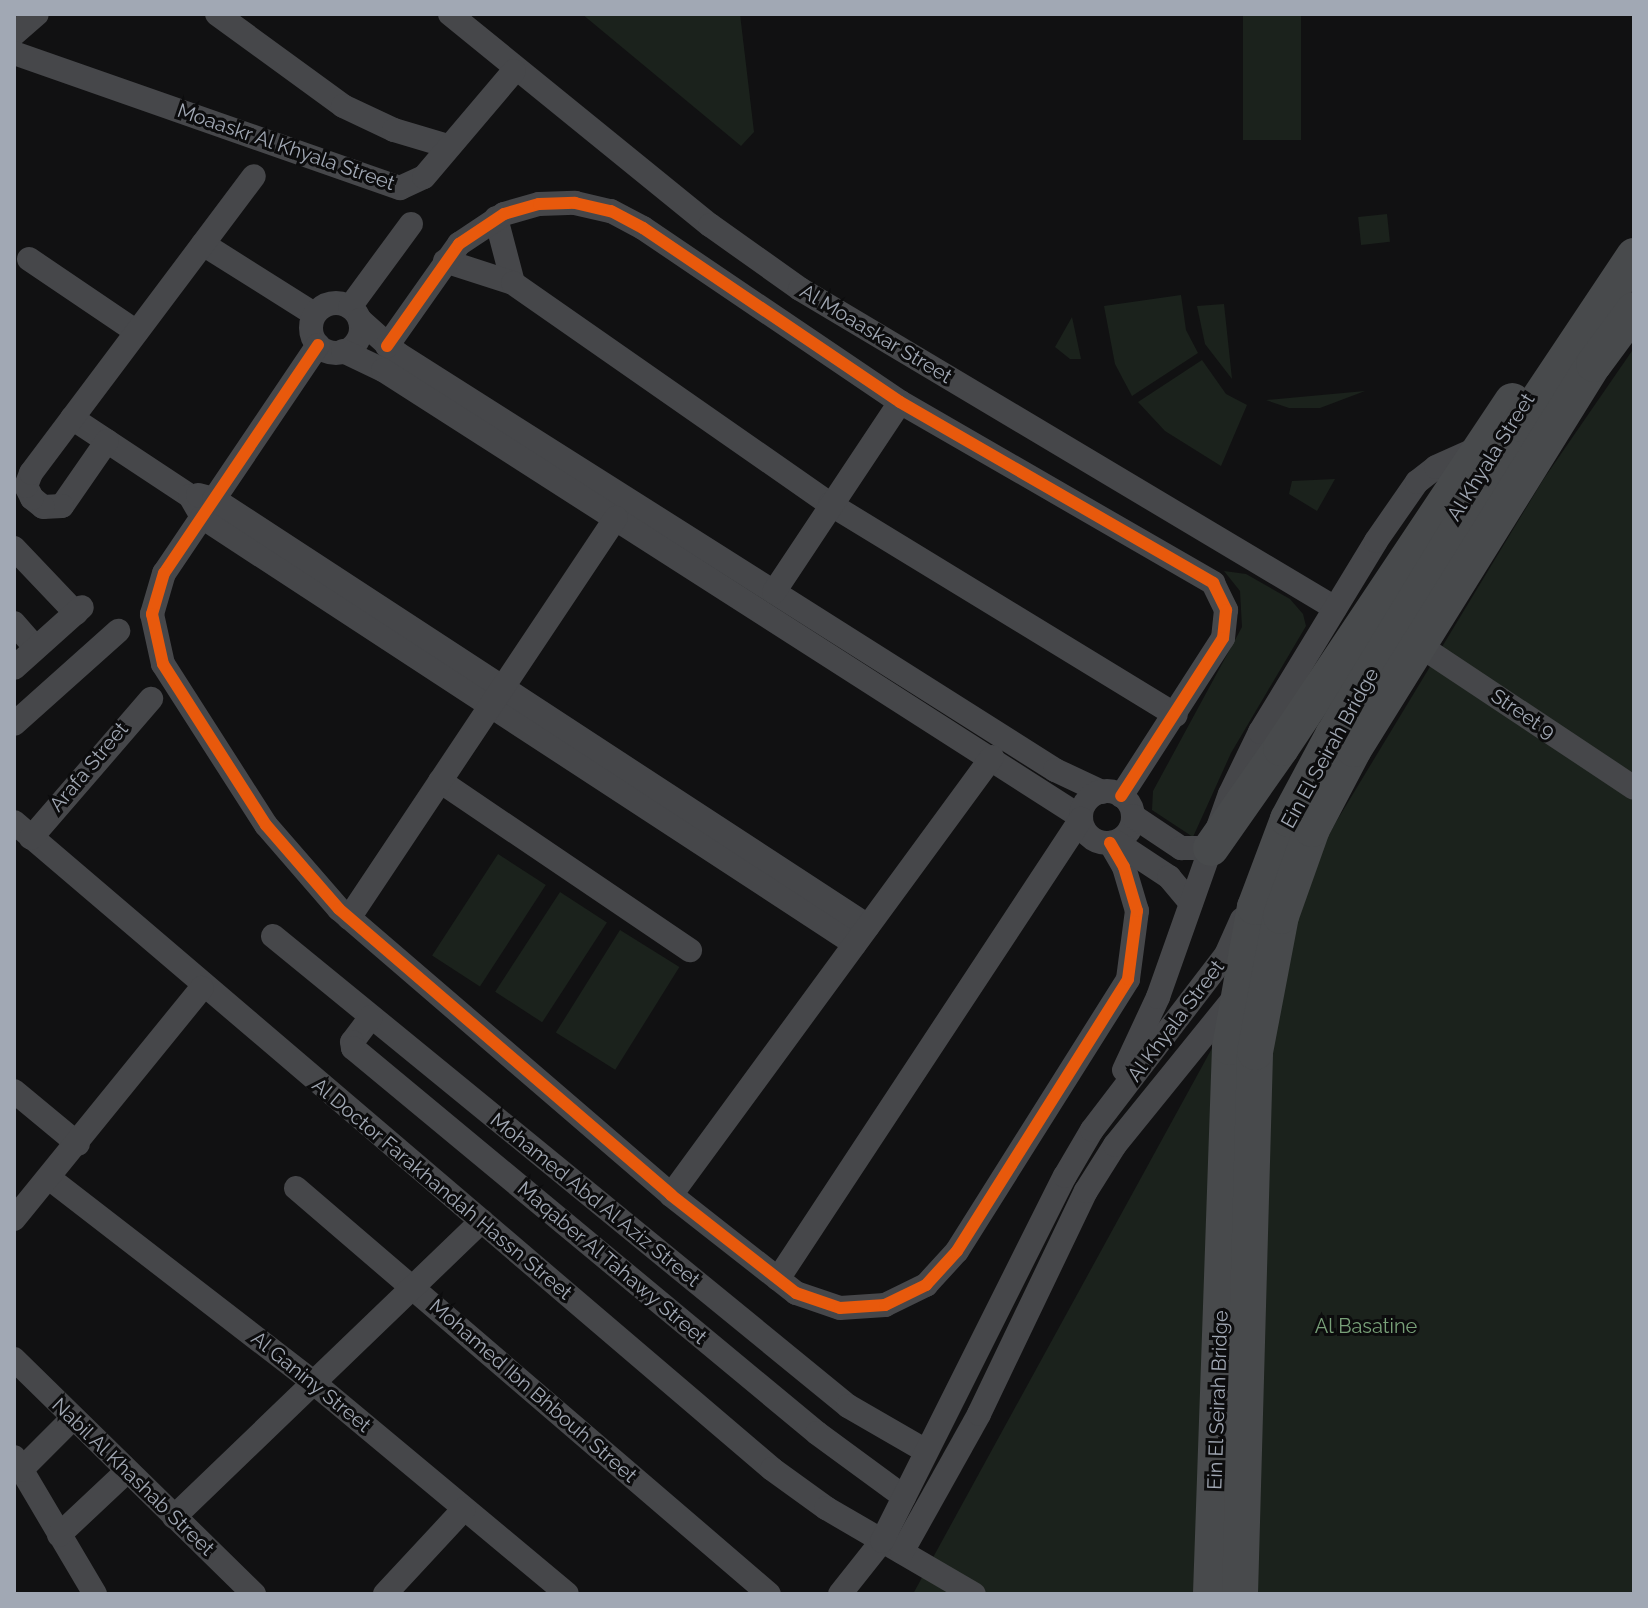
<!DOCTYPE html>
<style>
body{margin:0}
#map{position:relative;width:1648px;height:1608px;overflow:hidden;background:#111112;font-family:Raleway,sans-serif}
div>[style]{position:absolute}
.green>*{inset:0;background:#1b221c;transform-origin:0 0}
.minor>*{height:24px;margin:-12px;padding:0 12px;transform-origin:12px;border-radius:12px;background:#46474a}
.minor>.ring{margin:-12px;padding:0;box-sizing:content-box;background:none;border:24px solid #46474a;border-radius:50%}
.highway>*{height:36px;margin:-18px;padding:0 18px;transform-origin:18px;border-radius:18px;background:#484a4c}
.highway-bridge>*{height:36px;margin:-18px;padding:0 18px;transform-origin:18px;border-radius:18px;background:#484a4c}
.cycleway>*{height:12px;margin:-6px;padding:0 6px;transform-origin:6px;border-radius:6px;background:#e8590c}
span{translate:-50% -50%;white-space:nowrap;text-align:center;line-height:1.15;-webkit-text-stroke:6px #0c0c0d;paint-order:stroke}
.street-label{font-size:20px;color:#a1a8b4}
.park-label{font-size:20px;color:#78a078}
.frame{position:absolute;inset:0;border:16px solid #a1a8b4;pointer-events:none}
</style>
<div id="map">
<div class="green">
<div style="clip-path:polygon(582px 14px,740px 14px,754px 132px,741px 146px)"></div>
<div style="left:1243px;top:14px;width:58px;height:126px"></div>
<div style="left:1387px;top:214px;width:28px;height:29px;rotate:84deg"></div>
<div style="clip-path:polygon(1181px 295px,1186px 330px,1198px 353px,1132px 396px,1115px 364px,1104px 306px)"></div>
<div style="clip-path:polygon(1224px 304px,1232px 379px,1205px 344px,1197px 306px)"></div>
<div style="clip-path:polygon(1072px 317px,1081px 359px,1070px 359px,1055px 347px)"></div>
<div style="clip-path:polygon(1634px 348px,1634px 1594px,913px 1594px,1336px 822px,1543px 480px)"></div>
<div style="clip-path:polygon(1202px 360px,1226px 394px,1247px 405px,1221px 466px,1165px 431px,1138px 402px)"></div>
<div style="clip-path:polygon(1365px 391px,1320px 408px,1289px 408px,1266px 400px)"></div>
<div style="clip-path:polygon(1335px 479px,1317px 511px,1289px 494px,1292px 481px)"></div>
<div style="clip-path:polygon(1224px 571px,1246px 574px,1290px 599px,1303px 614px,1306px 626px,1231px 753px,1193px 837px,1152px 810px,1153px 791px,1242px 627px,1240px 591px)"></div>
<div style="left:498px;top:854px;width:57px;height:121px;rotate:33deg"></div>
<div style="left:560px;top:892px;width:56px;height:119px;rotate:33deg"></div>
<div style="left:620px;top:930px;width:70px;height:121px;rotate:32deg"></div>
</div>
<div class="minor">
<div style="left:217px;top:14px;width:156px;rotate:36.1deg"></div>
<div style="left:343px;top:106px;width:56px;rotate:25.2deg"></div>
<div style="left:394px;top:130px;width:56px;rotate:16.5deg"></div>
<div style="left:450px;top:14px;width:335px;rotate:39.1deg"></div>
<div style="left:710px;top:225px;width:110px;rotate:35.4deg"></div>
<div style="left:800px;top:289px;width:623px;rotate:30.81deg"></div>
<div style="left:14px;top:34px;width:30px;rotate:-41deg"></div>
<div style="left:14px;top:53px;width:409px;rotate:19.3deg"></div>
<div style="left:400px;top:188px;width:26px;rotate:-25deg"></div>
<div style="left:424px;top:177px;width:139px;rotate:-49.7deg"></div>
<div style="left:496px;top:218px;width:67px;rotate:75.3deg"></div>
<div style="left:203px;top:244px;width:131px;rotate:32.2deg"></div>
<div style="left:29px;top:259px;width:130px;rotate:34.1deg"></div>
<div style="left:445px;top:261px;width:71px;rotate:17.9deg"></div>
<div style="left:513px;top:283px;width:386px;rotate:34.9deg"></div>
<div style="left:830px;top:504px;width:405px;rotate:31.4deg"></div>
<div class="ring" style="left:311px;top:303px;width:26px;height:26px"></div>
<div style="left:350px;top:307px;width:103px;rotate:-53.7deg"></div>
<div style="left:360px;top:320px;width:51px;rotate:41.8deg"></div>
<div style="left:398px;top:354px;width:778px;rotate:32.34deg"></div>
<div style="left:1055px;top:770px;width:52px;rotate:25.1deg"></div>
<div style="left:318px;top:345px;width:275px;rotate:124deg"></div>
<div style="left:164px;top:573px;width:43px;rotate:106.3deg"></div>
<div style="left:152px;top:614px;width:51px;rotate:77.6deg"></div>
<div style="left:163px;top:664px;width:191px;rotate:57.4deg"></div>
<div style="left:266px;top:825px;width:111px;rotate:49deg"></div>
<div style="left:339px;top:909px;width:438px;rotate:40.7deg"></div>
<div style="left:671px;top:1195px;width:159px;rotate:38.1deg"></div>
<div style="left:796px;top:1293px;width:46px;rotate:18.8deg"></div>
<div style="left:840px;top:1308px;width:45px;rotate:-3.8deg"></div>
<div style="left:885px;top:1305px;width:46px;rotate:-26deg"></div>
<div style="left:926px;top:1285px;width:46px;rotate:-47.6deg"></div>
<div style="left:957px;top:1251px;width:321px;rotate:-57.8deg"></div>
<div style="left:1128px;top:979px;width:69px;rotate:-82.5deg"></div>
<div style="left:1137px;top:911px;width:46px;rotate:-106.5deg"></div>
<div style="left:1124px;top:867px;width:28px;rotate:-120deg"></div>
<div style="left:387px;top:346px;width:125px;rotate:-54.8deg"></div>
<div style="left:459px;top:244px;width:54px;rotate:-33.7deg"></div>
<div style="left:504px;top:214px;width:36px;rotate:-16deg"></div>
<div style="left:539px;top:204px;width:36px;rotate:-2deg"></div>
<div style="left:575px;top:203px;width:37px;rotate:13deg"></div>
<div style="left:611px;top:211px;width:36px;rotate:28deg"></div>
<div style="left:643px;top:228px;width:310px;rotate:34.1deg"></div>
<div style="left:900px;top:402px;width:362px;rotate:30deg"></div>
<div style="left:1213px;top:583px;width:30px;rotate:64deg"></div>
<div style="left:1226px;top:610px;width:28px;rotate:96deg"></div>
<div style="left:1223px;top:638px;width:188px;rotate:122.8deg"></div>
<div style="left:343px;top:351px;width:44px;rotate:25.4deg"></div>
<div style="left:383px;top:370px;width:829px;rotate:32.64deg"></div>
<div style="left:72px;top:418px;width:141px;rotate:33.5deg"></div>
<div style="left:190px;top:496px;width:24px;rotate:60deg"></div>
<div style="left:202px;top:517px;width:780px;rotate:33.18deg"></div>
<div style="left:107px;top:441px;width:79px;rotate:124.7deg"></div>
<div style="left:62px;top:506px;width:19px;rotate:177deg"></div>
<div style="left:43px;top:507px;width:14px;rotate:-141deg"></div>
<div style="left:32px;top:498px;width:13px;rotate:-117deg"></div>
<div style="left:26px;top:486px;width:14px;rotate:-69deg"></div>
<div style="left:31px;top:473px;width:371px;rotate:-53.1deg"></div>
<div style="left:198px;top:495px;width:16px;rotate:14deg"></div>
<div style="left:214px;top:499px;width:781px;rotate:33.14deg"></div>
<div style="left:14px;top:548px;width:90px;rotate:46.4deg"></div>
<div style="left:774px;top:592px;width:228px;rotate:-56.4deg"></div>
<div style="left:14px;top:623px;width:33px;rotate:49deg"></div>
<div style="left:1413px;top:641px;width:265px;rotate:33.6deg"></div>
<div style="left:14px;top:668px;width:91px;rotate:-41.9deg"></div>
<div style="left:14px;top:724px;width:140px;rotate:-41.8deg"></div>
<div style="left:440px;top:781px;width:302px;rotate:34.1deg"></div>
<div class="ring" style="left:1081px;top:791px;width:28px;height:28px"></div>
<div style="left:1133px;top:816px;width:58px;rotate:33.7deg"></div>
<div style="left:1181px;top:848px;width:30px"></div>
<div style="left:14px;top:822px;width:997px;rotate:40.48deg"></div>
<div style="left:772px;top:1469px;width:67px;rotate:35.8deg"></div>
<div style="left:826px;top:1508px;width:171px;rotate:30.2deg"></div>
<div style="left:31px;top:838px;width:184px;rotate:-49.2deg"></div>
<div style="left:1116px;top:842px;width:64px;rotate:33.4deg"></div>
<div style="left:1169px;top:877px;width:34px;rotate:50deg"></div>
<div style="left:349px;top:918px;width:481px;rotate:-56.3deg"></div>
<div style="left:273px;top:936px;width:743px;rotate:39.26deg"></div>
<div style="left:848px;top:1406px;width:90px;rotate:30deg"></div>
<div style="left:371px;top:1017px;width:31px;rotate:127deg"></div>
<div style="left:352px;top:1042px;width:6px;rotate:81deg"></div>
<div style="left:353px;top:1048px;width:603px;rotate:39.68deg"></div>
<div style="left:817px;top:1433px;width:108px;rotate:36.3deg"></div>
<div style="left:1124px;top:1070px;width:81px;rotate:-65deg"></div>
<div style="left:1158px;top:997px;width:215px;rotate:-70.5deg"></div>
<div style="left:1230px;top:794px;width:69px;rotate:-64.2deg"></div>
<div style="left:1260px;top:732px;width:223px;rotate:-58.7deg"></div>
<div style="left:1376px;top:541px;width:72px;rotate:-55.2deg"></div>
<div style="left:1417px;top:482px;width:24px;rotate:-38deg"></div>
<div style="left:1436px;top:467px;width:46px;rotate:-24.3deg"></div>
<div style="left:14px;top:1091px;width:83px;rotate:39.6deg"></div>
<div style="left:49px;top:1178px;width:335px;rotate:37.7deg"></div>
<div style="left:314px;top:1383px;width:329px;rotate:39.8deg"></div>
<div style="left:296px;top:1188px;width:623px;rotate:40.64deg"></div>
<div style="left:671px;top:1195px;width:543px;rotate:-53.76deg"></div>
<div style="left:14px;top:1219px;width:298px;rotate:-50.9deg"></div>
<div style="left:778px;top:1279px;width:551px;rotate:-56.63deg"></div>
<div style="left:14px;top:1359px;width:336px;rotate:44.4deg"></div>
<div style="left:14px;top:1457px;width:159px;rotate:59.4deg"></div>
<div style="left:21px;top:1470px;width:72px;rotate:-45deg"></div>
<div style="left:174px;top:1517px;width:427px;rotate:-43.9deg"></div>
<div style="left:59px;top:1535px;width:92px;rotate:-43.2deg"></div>
<div style="left:902px;top:1552px;width:158px;rotate:-60.8deg"></div>
<div style="left:979px;top:1414px;width:247px;rotate:-64.4deg"></div>
<div style="left:1086px;top:1191px;width:54px;rotate:-57.8deg"></div>
<div style="left:1115px;top:1145px;width:191px;rotate:-51deg"></div>
<div style="left:385px;top:1594px;width:116px;rotate:-47.1deg"></div>
<div style="left:840px;top:1594px;width:68px;rotate:-51.6deg"></div>
<div style="left:882px;top:1541px;width:408px;rotate:-63.4deg"></div>
<div style="left:1065px;top:1176px;width:53px;rotate:-59.6deg"></div>
<div style="left:1092px;top:1130px;width:220px;rotate:-52.6deg"></div>
<div style="left:1226px;top:955px;width:39px;rotate:-66deg"></div>
</div>
<div class="highway">
<div style="left:1211px;top:848px;width:122px;rotate:-55deg"></div>
</div>
<div class="highway-bridge">
<div style="left:1281px;top:748px;width:417px;rotate:-56.3deg"></div>
<div style="left:1211px;top:1594px;width:547px;rotate:-88.01deg"></div>
<div style="left:1230px;top:1047px;width:142px;rotate:-79.9deg"></div>
<div style="left:1255px;top:907px;width:94px;rotate:-69.4deg"></div>
<div style="left:1288px;top:819px;width:95px;rotate:-61.8deg"></div>
<div style="left:1333px;top:735px;width:364px;rotate:-58.7deg"></div>
<div style="left:1522px;top:424px;width:202px;rotate:-56.3deg"></div>
<div style="left:1240px;top:1594px;width:542px;rotate:-88.41deg"></div>
<div style="left:1255px;top:1052px;width:138px;rotate:-79.2deg"></div>
<div style="left:1281px;top:916px;width:92px;rotate:-70.4deg"></div>
<div style="left:1312px;top:829px;width:90px;rotate:-62.3deg"></div>
<div style="left:1354px;top:749px;width:454px;rotate:-58.1deg"></div>
<div style="left:1594px;top:364px;width:67px;rotate:-53.5deg"></div>
</div>
<div class="cycleway">
<div style="left:318px;top:345px;width:275px;rotate:124deg"></div>
<div style="left:164px;top:573px;width:43px;rotate:106.3deg"></div>
<div style="left:152px;top:614px;width:51px;rotate:77.6deg"></div>
<div style="left:163px;top:664px;width:191px;rotate:57.4deg"></div>
<div style="left:266px;top:825px;width:111px;rotate:49deg"></div>
<div style="left:339px;top:909px;width:438px;rotate:40.7deg"></div>
<div style="left:671px;top:1195px;width:159px;rotate:38.1deg"></div>
<div style="left:796px;top:1293px;width:46px;rotate:18.8deg"></div>
<div style="left:840px;top:1308px;width:45px;rotate:-3.8deg"></div>
<div style="left:885px;top:1305px;width:46px;rotate:-26deg"></div>
<div style="left:926px;top:1285px;width:46px;rotate:-47.6deg"></div>
<div style="left:957px;top:1251px;width:321px;rotate:-57.8deg"></div>
<div style="left:1128px;top:979px;width:69px;rotate:-82.5deg"></div>
<div style="left:1137px;top:911px;width:46px;rotate:-106.5deg"></div>
<div style="left:1124px;top:867px;width:28px;rotate:-120deg"></div>
<div style="left:387px;top:346px;width:125px;rotate:-54.8deg"></div>
<div style="left:459px;top:244px;width:54px;rotate:-33.7deg"></div>
<div style="left:504px;top:214px;width:36px;rotate:-16deg"></div>
<div style="left:539px;top:204px;width:36px;rotate:-2deg"></div>
<div style="left:575px;top:203px;width:37px;rotate:13deg"></div>
<div style="left:611px;top:211px;width:36px;rotate:28deg"></div>
<div style="left:643px;top:228px;width:310px;rotate:34.1deg"></div>
<div style="left:900px;top:402px;width:362px;rotate:30deg"></div>
<div style="left:1213px;top:583px;width:30px;rotate:64deg"></div>
<div style="left:1226px;top:610px;width:28px;rotate:96deg"></div>
<div style="left:1223px;top:638px;width:188px;rotate:122.8deg"></div>
</div>
<div class="street-label">
<span style="left:286px;top:147px;rotate:19deg">Moaaskr Al Khyala Street</span>
<span style="left:876px;top:334px;rotate:31deg">Al Moaaskar Street</span>
<span style="left:1491px;top:457px;rotate:-58deg">Al Khyala Street</span>
<span style="left:1523px;top:714px;rotate:34deg">Street 9</span>
<span style="left:1330px;top:748px;rotate:-61deg">Ein El Seirah Bridge</span>
<span style="left:89px;top:767px;rotate:-50deg">Arafa Street</span>
<span style="left:1176px;top:1021px;rotate:-53deg">Al Khyala Street</span>
<span style="left:442px;top:1189px;rotate:40deg">Al Doctor Farakhandah Hassn Street</span>
<span style="left:595px;top:1200px;rotate:39deg">Mohamed Abd Al Aziz Street</span>
<span style="left:612px;top:1263px;rotate:40deg">Maqaber Al Tahawy Street</span>
<span style="left:311px;top:1382px;rotate:39deg">Al Ganiny Street</span>
<span style="left:533px;top:1391px;rotate:41deg">Mohamed Ibn Bhbouh Street</span>
<span style="left:1218px;top:1400px;rotate:-88deg">Ein El Seirah Bridge</span>
<span style="left:133px;top:1477px;rotate:44deg">Nabil Al Khashab Street</span>
</div>
<div class="park-label">
<span style="left:1366px;top:1326px">Al Basatine</span>
</div>
<div class="frame"></div>
</div>
